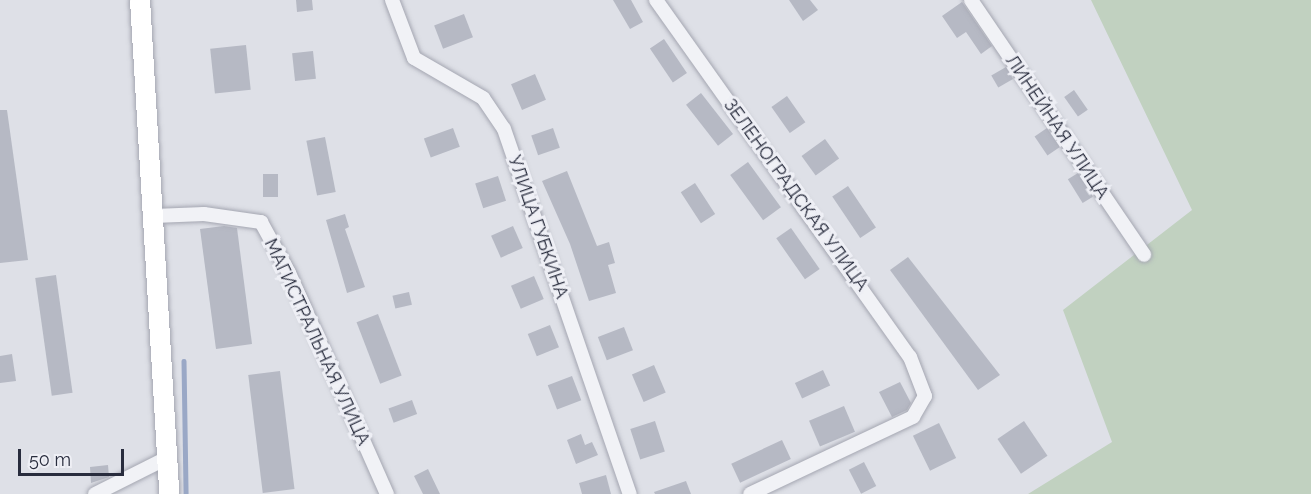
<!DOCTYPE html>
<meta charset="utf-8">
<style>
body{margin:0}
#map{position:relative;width:1311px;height:494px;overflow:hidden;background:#dee0e7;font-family:Raleway,sans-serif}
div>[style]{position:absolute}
.green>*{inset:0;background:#c1d1c0}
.stream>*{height:4.5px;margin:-2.25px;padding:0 2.25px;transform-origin:2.25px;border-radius:2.25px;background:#9aa8c6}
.building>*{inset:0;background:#b6b9c4;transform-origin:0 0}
.roads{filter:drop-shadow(0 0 2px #a4a6b1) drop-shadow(0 0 2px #a4a6b1)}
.street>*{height:14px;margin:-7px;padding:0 7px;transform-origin:7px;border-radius:7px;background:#f1f2f6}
.secondary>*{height:20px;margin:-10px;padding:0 10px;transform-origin:10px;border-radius:10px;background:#fff}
span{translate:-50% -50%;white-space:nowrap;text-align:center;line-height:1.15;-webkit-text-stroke:6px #eeeff5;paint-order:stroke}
.street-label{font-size:18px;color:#282c3d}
.scale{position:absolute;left:18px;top:449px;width:106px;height:27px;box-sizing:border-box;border:3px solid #282c3d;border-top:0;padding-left:8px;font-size:18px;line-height:21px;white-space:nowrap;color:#282c3d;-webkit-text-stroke:4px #eeeff5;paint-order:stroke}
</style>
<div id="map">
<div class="green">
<div style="clip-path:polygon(1091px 0,1311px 0,1311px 494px,1028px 494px,1112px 442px,1063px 310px,1192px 210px)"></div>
</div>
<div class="stream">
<div style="left:184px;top:361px;width:133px;rotate:89.1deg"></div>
</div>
<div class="building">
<div style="clip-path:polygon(296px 0,312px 0,313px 10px,297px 12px)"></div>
<div style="clip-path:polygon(613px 0,631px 0,643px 22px,630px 29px)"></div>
<div style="clip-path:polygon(789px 0,810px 0,818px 10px,803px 21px)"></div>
<div style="clip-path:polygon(962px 2px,992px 46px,981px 54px,966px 32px,957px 38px,942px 16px)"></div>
<div style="left:464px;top:14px;width:25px;height:32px;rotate:69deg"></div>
<div style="left:664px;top:39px;width:41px;height:17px;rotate:56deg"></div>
<div style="left:246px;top:45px;width:45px;height:36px;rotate:84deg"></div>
<div style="left:313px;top:51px;width:28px;height:21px;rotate:84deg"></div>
<div style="left:1006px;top:67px;width:14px;height:17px;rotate:60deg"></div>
<div style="left:535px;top:74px;width:28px;height:26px;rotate:67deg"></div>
<div style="left:1074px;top:90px;width:24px;height:12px;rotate:55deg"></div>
<div style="left:701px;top:93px;width:52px;height:19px;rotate:52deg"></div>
<div style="left:787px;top:96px;width:32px;height:19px;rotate:55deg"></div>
<div style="clip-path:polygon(0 110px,7px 110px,28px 260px,0 263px)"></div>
<div style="left:453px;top:128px;width:20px;height:31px;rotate:70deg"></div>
<div style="left:553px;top:128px;width:21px;height:23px;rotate:71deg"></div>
<div style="left:1047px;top:128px;width:23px;height:15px;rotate:56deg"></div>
<div style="left:325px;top:137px;width:56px;height:19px;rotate:79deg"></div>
<div style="left:825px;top:139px;width:24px;height:29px;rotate:54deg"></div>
<div style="left:748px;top:162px;width:56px;height:22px;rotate:54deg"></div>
<div style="clip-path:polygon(567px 171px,597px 246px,609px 242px,615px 263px,608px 265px,616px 293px,589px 301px,570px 244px,542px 181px)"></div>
<div style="left:1078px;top:173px;width:28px;height:12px;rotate:58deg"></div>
<div style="left:263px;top:174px;width:15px;height:23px"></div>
<div style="left:498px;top:176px;width:26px;height:24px;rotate:72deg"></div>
<div style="left:695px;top:183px;width:37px;height:17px;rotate:57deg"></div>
<div style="left:848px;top:186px;width:50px;height:19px;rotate:56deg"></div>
<div style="clip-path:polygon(345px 214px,349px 227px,345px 229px,365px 287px,347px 293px,326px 220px)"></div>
<div style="clip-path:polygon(224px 226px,237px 228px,252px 344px,216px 349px,200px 229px)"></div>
<div style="left:513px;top:226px;width:24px;height:24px;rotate:66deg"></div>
<div style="left:791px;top:228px;width:50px;height:18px;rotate:55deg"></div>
<div style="clip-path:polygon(908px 257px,1000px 375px,978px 390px,890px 270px)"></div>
<div style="left:56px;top:275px;width:119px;height:21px;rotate:82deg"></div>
<div style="left:534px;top:276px;width:25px;height:25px;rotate:67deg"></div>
<div style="left:409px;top:292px;width:13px;height:17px;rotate:77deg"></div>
<div style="left:378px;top:314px;width:66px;height:23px;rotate:69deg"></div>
<div style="left:550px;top:325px;width:24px;height:24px;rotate:68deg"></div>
<div style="left:624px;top:327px;width:25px;height:28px;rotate:69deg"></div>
<div style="clip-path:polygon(12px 354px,16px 381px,0 383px,0 356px)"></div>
<div style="left:654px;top:365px;width:30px;height:24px;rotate:67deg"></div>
<div style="left:823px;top:370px;width:17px;height:31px;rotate:65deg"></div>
<div style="left:280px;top:371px;width:119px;height:32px;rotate:83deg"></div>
<div style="left:572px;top:376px;width:26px;height:26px;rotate:69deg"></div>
<div style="clip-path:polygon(900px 382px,911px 403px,907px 410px,892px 417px,879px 392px)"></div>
<div style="left:412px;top:400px;width:15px;height:25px;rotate:70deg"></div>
<div style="left:844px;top:406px;width:28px;height:38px;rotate:67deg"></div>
<div style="left:655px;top:421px;width:32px;height:26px;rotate:72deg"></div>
<div style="left:1024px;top:421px;width:42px;height:32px;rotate:56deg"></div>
<div style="left:939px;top:423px;width:39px;height:29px;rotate:64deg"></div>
<div style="clip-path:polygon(581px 434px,585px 445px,592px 442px,598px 455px,576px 464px,567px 440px)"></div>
<div style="left:782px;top:440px;width:21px;height:56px;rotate:65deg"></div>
<div style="left:864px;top:462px;width:27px;height:17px;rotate:63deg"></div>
<div style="clip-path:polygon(108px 465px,109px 477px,91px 483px,90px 467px)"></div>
<div style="clip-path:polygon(428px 469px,440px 494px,423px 494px,414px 476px)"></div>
<div style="clip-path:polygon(606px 475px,611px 494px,582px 494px,579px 483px)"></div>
<div style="clip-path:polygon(686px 481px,691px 494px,655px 494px,654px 492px)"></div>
</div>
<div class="roads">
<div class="street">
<div style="left:392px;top:0;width:62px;rotate:69.2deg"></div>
<div style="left:414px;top:58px;width:80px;rotate:30.1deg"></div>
<div style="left:483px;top:98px;width:37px;rotate:56deg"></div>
<div style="left:504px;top:129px;width:386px;rotate:71deg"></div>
<div style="left:656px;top:0;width:438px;rotate:54.6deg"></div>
<div style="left:910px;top:357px;width:42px;rotate:69deg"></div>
<div style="left:925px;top:396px;width:24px;rotate:120deg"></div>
<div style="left:913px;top:417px;width:180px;rotate:154.7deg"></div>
<div style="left:971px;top:0;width:308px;rotate:55.8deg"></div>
<div style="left:154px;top:216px;width:50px;rotate:-2.3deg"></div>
<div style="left:204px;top:214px;width:58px;rotate:8deg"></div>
<div style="left:261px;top:222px;width:58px;rotate:61.2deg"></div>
<div style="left:289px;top:273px;width:242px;rotate:66.1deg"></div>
<div style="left:95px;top:494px;width:80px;rotate:-26.6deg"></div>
</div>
<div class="secondary">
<div style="left:140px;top:0;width:495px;rotate:86.6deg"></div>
</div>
</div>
<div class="street-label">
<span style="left:1057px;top:127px;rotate:56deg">ЛИНЕЙНАЯ УЛИЦА</span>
<span style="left:796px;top:195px;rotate:54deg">ЗЕЛЕНОГРАДСКАЯ УЛИЦА</span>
<span style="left:538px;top:227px;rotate:71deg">УЛИЦА ГУБКИНА</span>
<span style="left:317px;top:342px;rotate:65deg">МАГИСТРАЛЬНАЯ УЛИЦА</span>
</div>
<div class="scale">50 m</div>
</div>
